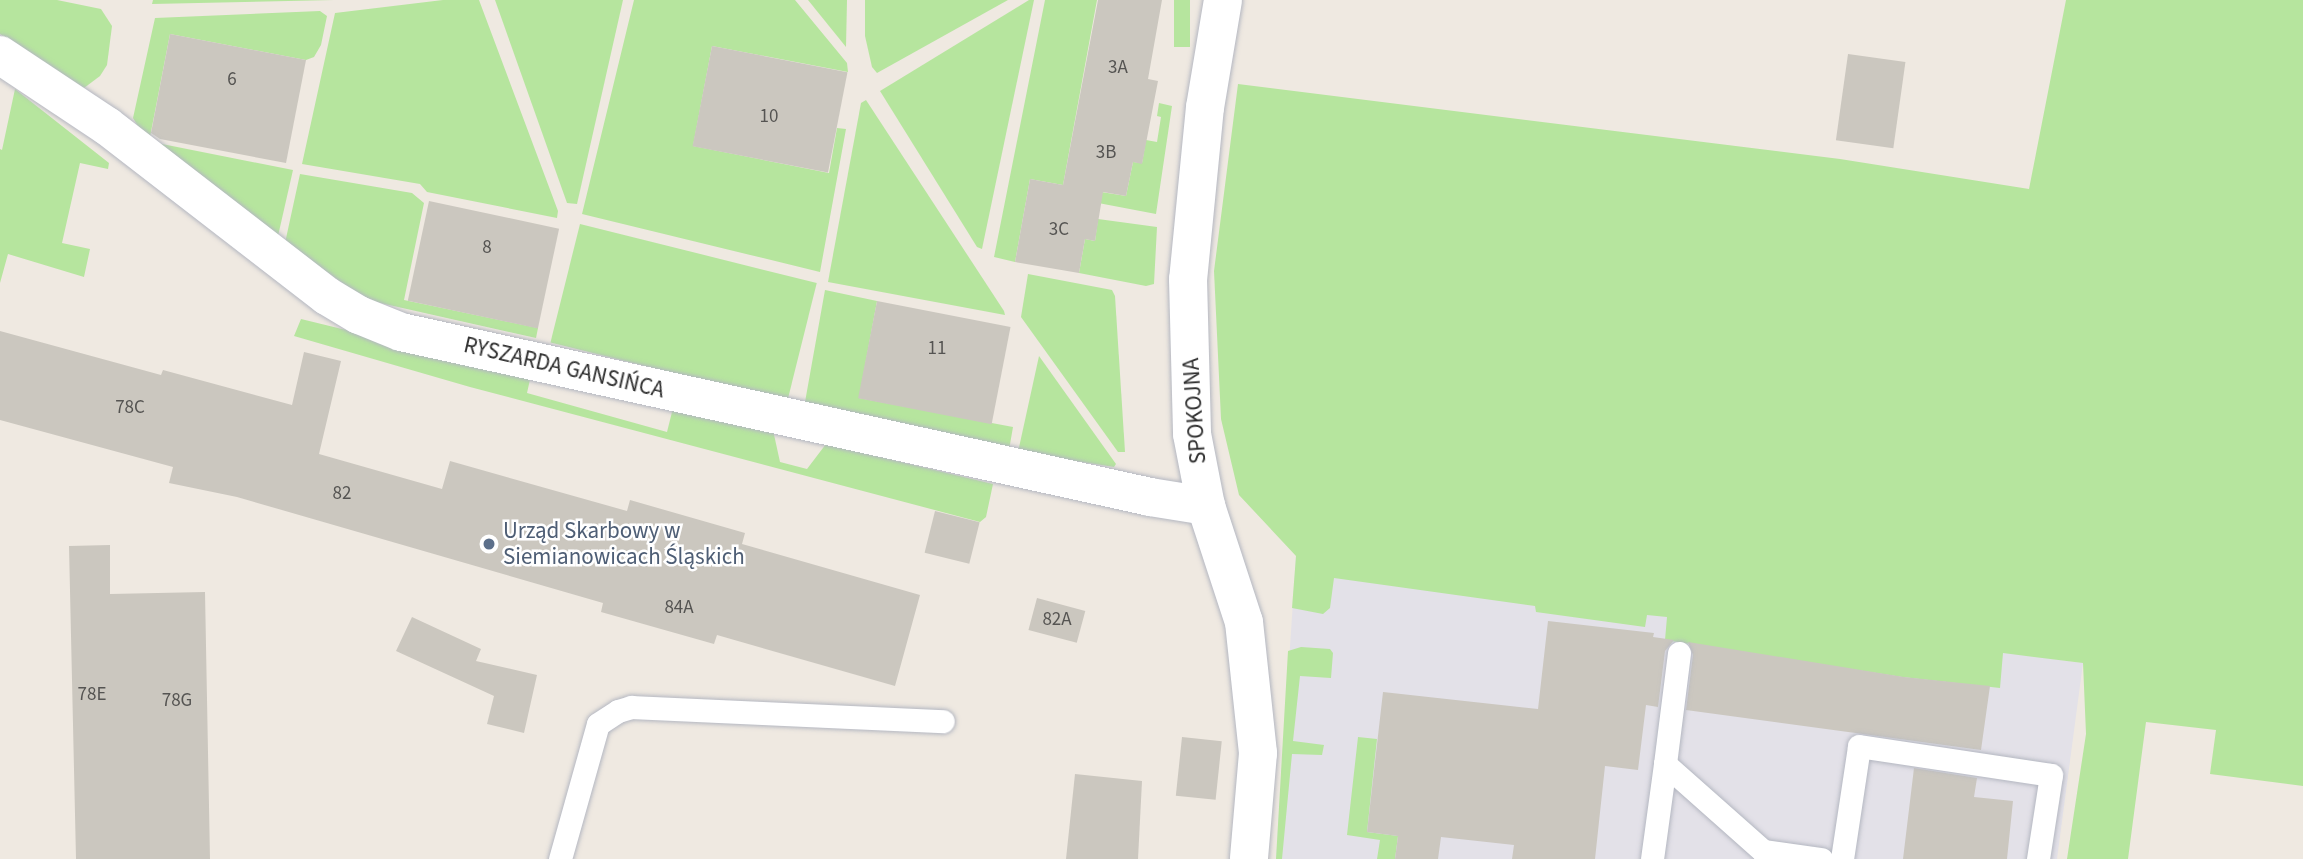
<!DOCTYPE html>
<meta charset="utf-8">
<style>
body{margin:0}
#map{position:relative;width:2303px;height:859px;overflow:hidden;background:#efe9e1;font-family:"Source Sans 3",sans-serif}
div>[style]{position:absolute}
.industrial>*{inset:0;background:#e3e1e8}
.green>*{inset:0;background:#b6e59e;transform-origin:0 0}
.building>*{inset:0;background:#cbc7bf;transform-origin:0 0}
.roads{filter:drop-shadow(0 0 2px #b4b7c1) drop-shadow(0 0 2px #b4b7c1)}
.lane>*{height:23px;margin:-11.5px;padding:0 11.5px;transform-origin:11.5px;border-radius:11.5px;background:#fff}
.street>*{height:38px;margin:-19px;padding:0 19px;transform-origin:19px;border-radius:19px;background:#fff}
.dots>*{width:19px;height:19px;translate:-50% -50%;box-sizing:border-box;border:4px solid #fff;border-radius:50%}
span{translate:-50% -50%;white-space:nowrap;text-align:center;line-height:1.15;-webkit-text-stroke:5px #fff;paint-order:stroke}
.number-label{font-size:19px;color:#555452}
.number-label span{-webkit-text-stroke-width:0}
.street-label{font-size:23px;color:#2e2e2e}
.service-label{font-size:23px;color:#4e5e75}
.left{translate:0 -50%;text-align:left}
</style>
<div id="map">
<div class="industrial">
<div style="clip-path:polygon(1296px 556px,2083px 663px,2057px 859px,1276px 859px)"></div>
</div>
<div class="green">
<div style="clip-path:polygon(0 0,57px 0,101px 9px,112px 26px,107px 65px,100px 76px,84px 88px,0 34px)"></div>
<div style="clip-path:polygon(153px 0,334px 0,152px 4px)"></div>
<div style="clip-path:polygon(443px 0,479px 0,558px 211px,557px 218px,427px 192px,420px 184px,302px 164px,335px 13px)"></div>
<div style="clip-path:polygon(495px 0,623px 0,577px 204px,567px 203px)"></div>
<div style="clip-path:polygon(634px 0,795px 0,847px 63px,848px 72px,712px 46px,693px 146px,829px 173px,837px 128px,846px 129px,820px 272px,582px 214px)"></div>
<div style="clip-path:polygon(808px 0,847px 0,846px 47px)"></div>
<div style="clip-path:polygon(865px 0,1008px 0,877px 73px,872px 67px,865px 36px)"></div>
<div style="clip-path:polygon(1029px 0,1034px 0,982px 249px,977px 247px,880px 91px)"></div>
<div style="clip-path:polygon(1045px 0,1097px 0,1063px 185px,1030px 179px,1015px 262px,994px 257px)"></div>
<div style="left:1174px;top:0;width:16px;height:47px"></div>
<div style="clip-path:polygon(2066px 0,2303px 0,2303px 786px,2210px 774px,2216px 730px,2146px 722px,2128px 859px,2067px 859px,2086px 734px,2083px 663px,2003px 653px,2000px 688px,1902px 677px,1665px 640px,1667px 617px,1647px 615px,1645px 627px,1536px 612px,1535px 606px,1334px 578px,1330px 608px,1323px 614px,1292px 608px,1296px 556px,1239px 495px,1221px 419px,1214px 271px,1238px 84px,1840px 159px,2029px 189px)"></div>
<div style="clip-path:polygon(320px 11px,327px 16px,321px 45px,314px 57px,306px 60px,170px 34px,150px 137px,142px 133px,133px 118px,155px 18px)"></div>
<div style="clip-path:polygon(15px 89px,109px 163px,108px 169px,80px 163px,62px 243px,90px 249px,84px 277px,8px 254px,0 283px,0 149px,2px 150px)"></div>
<div style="clip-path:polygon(866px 100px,1004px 311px,1005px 315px,828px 282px,861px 103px)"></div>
<div style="clip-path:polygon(1159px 103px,1172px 106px,1156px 214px,1093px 202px,1095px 191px,1126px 196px,1133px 162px,1142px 163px,1146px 140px,1157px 142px,1161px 117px,1157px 116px)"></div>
<div style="clip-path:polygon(157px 143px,293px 170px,278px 236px)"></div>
<div style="clip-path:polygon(300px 174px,412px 193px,424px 203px,404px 300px,538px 328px,536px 338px,367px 300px,285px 243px)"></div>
<div style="clip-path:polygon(1098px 219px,1157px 227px,1154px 284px,1146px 286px,1079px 273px,1085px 239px,1095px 241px)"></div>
<div style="left:580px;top:224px;width:244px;height:122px;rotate:14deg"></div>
<div style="clip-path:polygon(1028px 274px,1112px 290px,1115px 296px,1125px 452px,1118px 452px,1021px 317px)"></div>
<div style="clip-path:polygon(825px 290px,877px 301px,859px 398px,1013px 427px,1009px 450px,805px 402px)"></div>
<div style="clip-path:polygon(301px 319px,531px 375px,527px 393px,667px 432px,673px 408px,773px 430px,780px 462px,807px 469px,826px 444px,993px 484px,986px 517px,980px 522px,470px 387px,294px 336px)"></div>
<div style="clip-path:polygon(1039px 356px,1116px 464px,1114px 467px,1018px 452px)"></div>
<div style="clip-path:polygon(1301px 647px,1330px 649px,1333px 653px,1331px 678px,1300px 676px,1293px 741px,1324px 745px,1322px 755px,1292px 754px,1282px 859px,1276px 859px,1288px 651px)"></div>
<div style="clip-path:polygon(1358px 737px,1377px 739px,1367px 832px,1398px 836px,1395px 859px,1377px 859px,1380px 840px,1347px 835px)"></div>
</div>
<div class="building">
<div style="clip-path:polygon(1098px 0,1162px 0,1148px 79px,1158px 81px,1142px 164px,1133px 162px,1126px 196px,1103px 192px,1095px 241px,1085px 239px,1079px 273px,1015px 262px,1030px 179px,1063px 185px)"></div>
<div style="clip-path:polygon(170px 34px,306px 60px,286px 163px,160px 139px,151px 133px)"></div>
<div style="left:712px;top:46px;width:138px;height:102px;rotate:11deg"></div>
<div style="left:1848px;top:54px;width:58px;height:87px;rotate:8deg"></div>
<div style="left:429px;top:201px;width:133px;height:102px;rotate:12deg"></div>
<div style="left:877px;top:301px;width:136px;height:99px;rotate:11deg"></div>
<div style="clip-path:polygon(0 331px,161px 375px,163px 370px,292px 405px,304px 352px,341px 361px,319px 454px,442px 489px,450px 461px,627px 511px,630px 500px,745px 533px,742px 544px,920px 595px,895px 686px,717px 635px,714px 644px,601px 612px,603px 603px,237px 497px,169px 483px,173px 467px,0 420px)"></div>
<div style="left:935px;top:511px;width:46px;height:43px;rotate:14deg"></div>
<div style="clip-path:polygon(110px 545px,110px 594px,205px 592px,210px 859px,76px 859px,69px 546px)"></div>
<div style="left:1037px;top:598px;width:50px;height:33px;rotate:15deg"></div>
<div style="clip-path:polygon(412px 617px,481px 649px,476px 661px,537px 675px,524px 733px,487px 724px,494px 696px,396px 651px)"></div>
<div style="clip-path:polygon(1548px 621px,1654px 633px,1653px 637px,1674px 640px,1665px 651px,1658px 707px,1646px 705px,1638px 770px,1605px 766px,1595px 859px,1512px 859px,1514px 845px,1441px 837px,1438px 859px,1395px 859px,1398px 836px,1367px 832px,1383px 692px,1538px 709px)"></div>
<div style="clip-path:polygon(1688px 642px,1904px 677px,1990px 686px,1981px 750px,1686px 710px,1693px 655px)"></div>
<div style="left:1182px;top:737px;width:40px;height:59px;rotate:6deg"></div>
<div style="clip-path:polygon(1914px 768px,1977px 778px,1974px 797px,2013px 801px,2007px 859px,1903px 859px)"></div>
<div style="clip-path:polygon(1075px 774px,1142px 781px,1138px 859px,1066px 859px)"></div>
</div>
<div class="roads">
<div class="lane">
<div style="left:1679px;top:653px;width:112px;rotate:97.2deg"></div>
<div style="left:1665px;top:764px;width:131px;rotate:41.6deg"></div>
<div style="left:1763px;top:851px;width:59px;rotate:7.9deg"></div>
<div style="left:560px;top:859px;width:140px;rotate:-74.3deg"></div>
<div style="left:598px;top:724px;width:24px;rotate:-33deg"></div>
<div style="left:618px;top:711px;width:14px;rotate:-17deg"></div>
<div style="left:631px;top:707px;width:312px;rotate:2.6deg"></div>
<div style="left:1652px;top:859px;width:96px;rotate:-82.2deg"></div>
<div style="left:1842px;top:859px;width:114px;rotate:-81.4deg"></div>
<div style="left:1859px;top:746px;width:194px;rotate:8.6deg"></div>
<div style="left:2051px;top:775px;width:85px;rotate:98.8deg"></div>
</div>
<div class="street">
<div style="left:1223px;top:0;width:109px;rotate:99.5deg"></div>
<div style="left:1205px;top:107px;width:173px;rotate:95.6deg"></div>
<div style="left:1188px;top:279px;width:155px;rotate:88.5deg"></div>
<div style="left:1192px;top:434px;width:73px;rotate:79deg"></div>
<div style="left:1206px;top:506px;width:122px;rotate:71.9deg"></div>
<div style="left:1244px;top:622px;width:132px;rotate:83.9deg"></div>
<div style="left:1258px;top:753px;width:106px;rotate:94.9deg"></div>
<div style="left:0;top:55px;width:128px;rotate:33.6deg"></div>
<div style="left:107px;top:126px;width:278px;rotate:37.7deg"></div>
<div style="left:327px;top:296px;width:37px;rotate:31deg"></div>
<div style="left:359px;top:315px;width:45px;rotate:22deg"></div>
<div style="left:401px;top:332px;width:767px;rotate:12.42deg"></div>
<div style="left:1150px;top:497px;width:57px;rotate:9.1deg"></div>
</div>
</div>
<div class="dots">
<div style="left:489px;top:544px;background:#5c6f8a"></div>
</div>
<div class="number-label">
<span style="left:1118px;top:68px">3A</span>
<span style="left:232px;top:80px">6</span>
<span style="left:769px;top:117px">10</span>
<span style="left:1106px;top:153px">3B</span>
<span style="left:1059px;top:230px">3C</span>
<span style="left:487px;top:248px">8</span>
<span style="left:937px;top:349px">11</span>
<span style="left:130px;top:408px">78C</span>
<span style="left:342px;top:494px">82</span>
<span style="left:679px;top:608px">84A</span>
<span style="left:1057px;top:620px">82A</span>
<span style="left:92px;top:695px">78E</span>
<span style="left:177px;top:701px">78G</span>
</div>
<div class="street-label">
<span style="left:564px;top:368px;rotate:13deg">RYSZARDA GANSIŃCA</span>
<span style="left:1195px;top:411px;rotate:-94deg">SPOKOJNA</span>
</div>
<div class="service-label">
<span class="left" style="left:503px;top:544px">Urząd Skarbowy w<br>Siemianowicach Śląskich</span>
</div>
</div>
